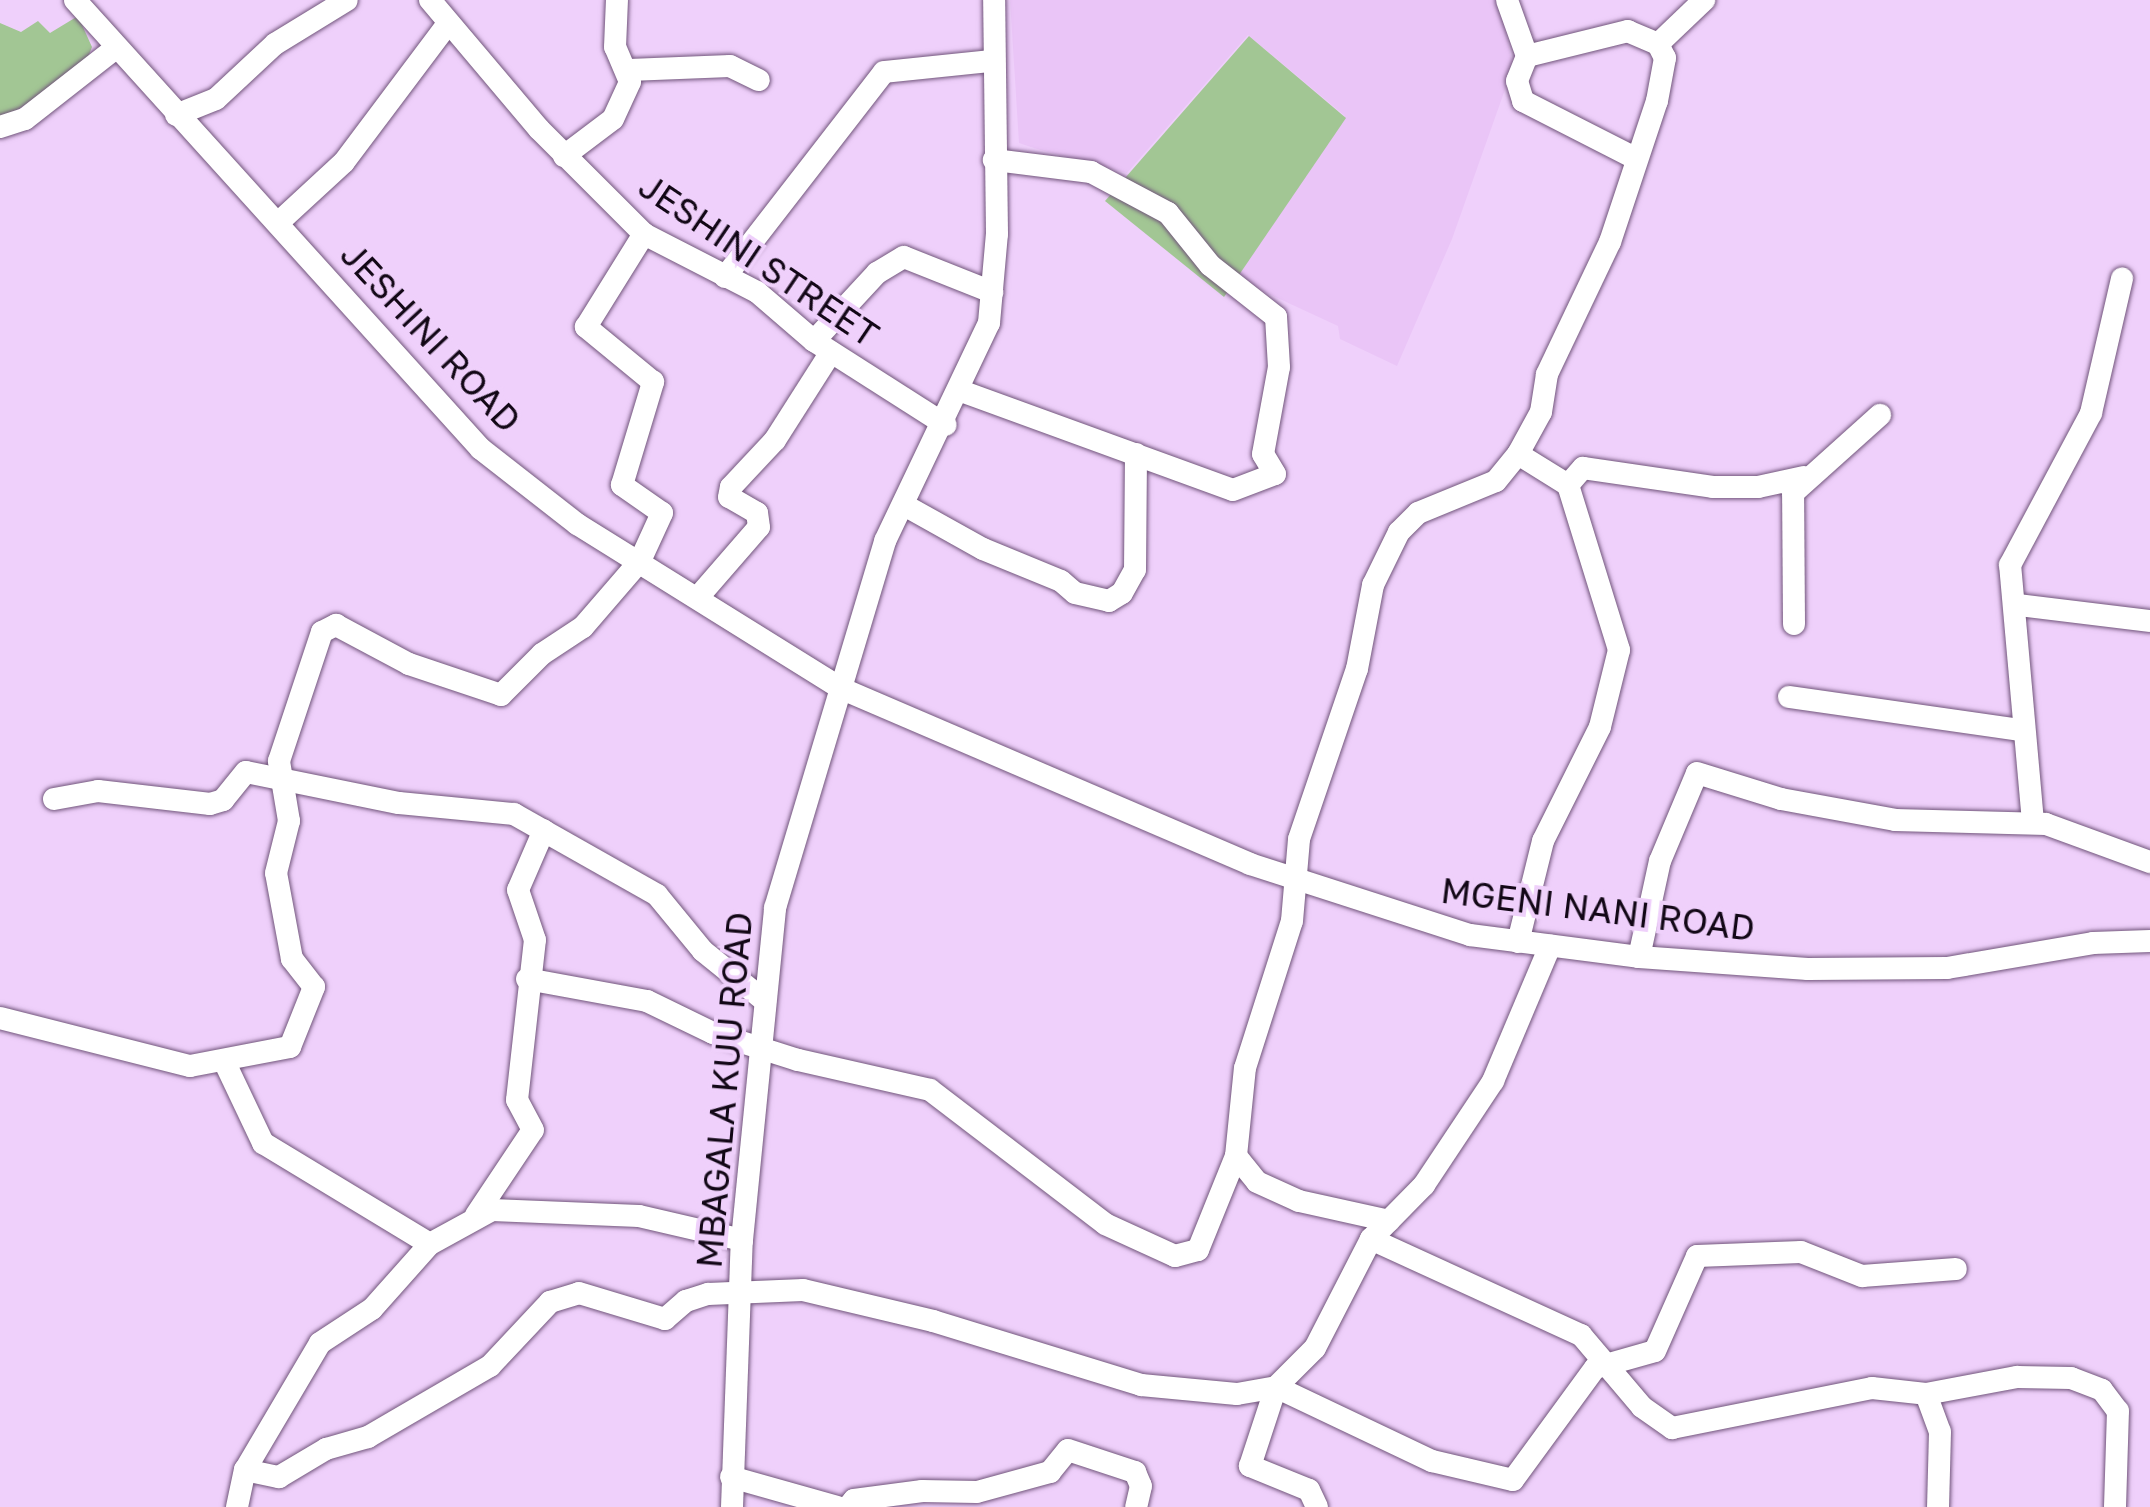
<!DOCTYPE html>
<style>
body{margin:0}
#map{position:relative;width:2150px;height:1507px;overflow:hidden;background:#efd0fb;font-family:"Golos Text",sans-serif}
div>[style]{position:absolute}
.built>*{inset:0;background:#eac5f7}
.green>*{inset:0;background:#a2c694}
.roads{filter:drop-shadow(0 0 2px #71557b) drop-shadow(0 0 2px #71557b)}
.minor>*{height:22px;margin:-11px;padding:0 11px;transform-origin:11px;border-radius:11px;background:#fff}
span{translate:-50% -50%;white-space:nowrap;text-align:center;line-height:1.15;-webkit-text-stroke:8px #efd0fb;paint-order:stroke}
.street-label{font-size:35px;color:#120716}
</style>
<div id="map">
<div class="built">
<div style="clip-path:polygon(1010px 0,1499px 0,1513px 67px,1452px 239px,1397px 366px,1340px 339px,1338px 326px,1234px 278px,1345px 116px,1248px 35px,1127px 173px,1037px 149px,1019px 143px)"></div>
</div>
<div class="green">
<div style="clip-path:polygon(78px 16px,92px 47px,84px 67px,0 121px,0 23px,21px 32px,38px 21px,50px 33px)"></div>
<div style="clip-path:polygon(1249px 36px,1346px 118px,1224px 297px,1105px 201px)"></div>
</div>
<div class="roads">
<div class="minor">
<div style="left:75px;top:0;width:605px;rotate:47.88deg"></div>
<div style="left:481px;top:449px;width:122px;rotate:38deg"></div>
<div style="left:577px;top:524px;width:310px;rotate:31.9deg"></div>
<div style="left:840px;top:688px;width:446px;rotate:23.2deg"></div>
<div style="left:1250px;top:864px;width:231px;rotate:17.9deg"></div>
<div style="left:1470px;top:935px;width:170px;rotate:7.4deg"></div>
<div style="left:1639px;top:957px;width:169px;rotate:4.1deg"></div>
<div style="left:1808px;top:969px;width:139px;rotate:-0.4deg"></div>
<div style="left:1947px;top:968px;width:148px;rotate:-9.7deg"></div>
<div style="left:2093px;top:943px;width:57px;rotate:-2deg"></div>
<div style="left:430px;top:0;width:169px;rotate:49.8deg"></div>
<div style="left:539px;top:129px;width:148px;rotate:45deg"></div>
<div style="left:644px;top:234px;width:127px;rotate:27.2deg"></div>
<div style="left:757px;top:292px;width:75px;rotate:40.7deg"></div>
<div style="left:814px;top:341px;width:156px;rotate:32.5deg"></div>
<div style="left:1658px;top:44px;width:64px;rotate:-43.7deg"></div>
<div style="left:1527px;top:56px;width:27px;rotate:112deg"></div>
<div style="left:1517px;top:81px;width:21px;rotate:73deg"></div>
<div style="left:1523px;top:101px;width:128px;rotate:27deg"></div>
<div style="left:629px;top:70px;width:101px;rotate:-2.3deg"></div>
<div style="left:730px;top:66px;width:32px;rotate:26deg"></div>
<div style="left:176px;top:115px;width:43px;rotate:-21.8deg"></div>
<div style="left:216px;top:99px;width:81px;rotate:-43deg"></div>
<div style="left:275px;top:44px;width:84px;rotate:-31.4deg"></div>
<div style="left:0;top:127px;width:26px;rotate:-18deg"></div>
<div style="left:25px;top:119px;width:115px;rotate:-38deg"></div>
<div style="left:564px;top:156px;width:61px;rotate:-37.1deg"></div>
<div style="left:613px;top:119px;width:41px;rotate:-65.3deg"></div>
<div style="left:630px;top:82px;width:38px;rotate:-113deg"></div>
<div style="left:615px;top:47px;width:47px;rotate:-87.6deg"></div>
<div style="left:279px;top:222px;width:88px;rotate:-42.7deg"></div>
<div style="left:344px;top:162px;width:170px;rotate:-53.1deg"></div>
<div style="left:725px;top:277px;width:259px;rotate:-52.2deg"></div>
<div style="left:884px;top:72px;width:107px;rotate:-5.9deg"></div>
<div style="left:814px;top:341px;width:93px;rotate:-47.2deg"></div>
<div style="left:877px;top:273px;width:31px;rotate:-31deg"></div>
<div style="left:904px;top:257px;width:95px;rotate:21.7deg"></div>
<div style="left:961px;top:391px;width:289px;rotate:20deg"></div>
<div style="left:1233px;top:490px;width:45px;rotate:-20.9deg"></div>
<div style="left:1275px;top:474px;width:23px;rotate:-121deg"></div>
<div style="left:1263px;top:454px;width:88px;rotate:-79.6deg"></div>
<div style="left:1279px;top:367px;width:50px;rotate:-93.4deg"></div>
<div style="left:1276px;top:317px;width:84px;rotate:-141.8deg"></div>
<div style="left:1210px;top:265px;width:67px;rotate:-128.9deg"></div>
<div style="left:1168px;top:213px;width:87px;rotate:-152deg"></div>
<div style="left:1091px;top:172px;width:98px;rotate:-172.9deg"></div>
<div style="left:1518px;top:454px;width:59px;rotate:31.8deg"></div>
<div style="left:1568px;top:485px;width:173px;rotate:72.8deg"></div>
<div style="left:1619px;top:650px;width:79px;rotate:103.9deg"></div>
<div style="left:1600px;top:727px;width:127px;rotate:116.6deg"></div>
<div style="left:1543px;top:841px;width:104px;rotate:103.9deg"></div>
<div style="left:1568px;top:485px;width:23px;rotate:-49deg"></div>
<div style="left:1583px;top:468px;width:131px;rotate:8.3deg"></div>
<div style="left:1713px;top:487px;width:45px"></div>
<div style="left:1758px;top:487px;width:47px;rotate:-12.3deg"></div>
<div style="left:904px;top:505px;width:90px;rotate:29.1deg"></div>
<div style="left:983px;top:549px;width:84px;rotate:22.3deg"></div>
<div style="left:1061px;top:581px;width:18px;rotate:41deg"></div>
<div style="left:1075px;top:593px;width:35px;rotate:13deg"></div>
<div style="left:1109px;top:601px;width:15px;rotate:-32deg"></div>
<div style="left:1122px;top:593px;width:26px;rotate:-61deg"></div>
<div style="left:1135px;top:570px;width:116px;rotate:-89.5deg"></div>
<div style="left:699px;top:596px;width:91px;rotate:-49deg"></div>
<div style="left:759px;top:527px;width:14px;rotate:-98deg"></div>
<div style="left:757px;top:513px;width:32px;rotate:-150deg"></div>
<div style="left:729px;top:497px;width:10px;rotate:-79deg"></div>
<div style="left:731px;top:487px;width:64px;rotate:-46.9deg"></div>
<div style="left:775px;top:440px;width:104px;rotate:-57.5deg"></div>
<div style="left:2018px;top:605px;width:133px;rotate:6.9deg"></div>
<div style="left:1794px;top:624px;width:131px;rotate:-90.4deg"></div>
<div style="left:1793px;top:493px;width:117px;rotate:-41.9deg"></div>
<div style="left:1789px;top:697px;width:234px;rotate:8.1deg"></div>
<div style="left:54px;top:799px;width:45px;rotate:-10.3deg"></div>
<div style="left:98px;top:791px;width:113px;rotate:6.6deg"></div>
<div style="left:210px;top:804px;width:14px;rotate:-17deg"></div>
<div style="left:223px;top:800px;width:36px;rotate:-51deg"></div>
<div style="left:246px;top:772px;width:156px;rotate:11.5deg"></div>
<div style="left:399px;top:803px;width:116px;rotate:5.5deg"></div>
<div style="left:514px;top:814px;width:164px;rotate:29.5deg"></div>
<div style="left:657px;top:895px;width:72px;rotate:50.6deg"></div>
<div style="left:703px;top:951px;width:80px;rotate:38.9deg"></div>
<div style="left:2033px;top:822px;width:258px;rotate:-95.1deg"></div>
<div style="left:2010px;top:565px;width:172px;rotate:-61.9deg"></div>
<div style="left:2091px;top:413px;width:138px;rotate:-77deg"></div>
<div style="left:1639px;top:957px;width:98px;rotate:-77.7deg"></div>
<div style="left:1660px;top:861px;width:95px;rotate:-67.2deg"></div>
<div style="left:1697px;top:773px;width:88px;rotate:17.2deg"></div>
<div style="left:1781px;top:799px;width:116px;rotate:10.4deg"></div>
<div style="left:1895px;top:820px;width:151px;rotate:1.5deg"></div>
<div style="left:2046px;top:824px;width:111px;rotate:20.1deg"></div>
<div style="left:527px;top:979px;width:122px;rotate:10.4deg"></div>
<div style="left:647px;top:1001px;width:73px;rotate:25.9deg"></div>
<div style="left:713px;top:1033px;width:89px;rotate:17.6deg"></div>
<div style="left:798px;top:1060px;width:135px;rotate:12.8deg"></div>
<div style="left:930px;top:1090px;width:220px;rotate:37.4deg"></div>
<div style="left:1105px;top:1224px;width:77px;rotate:24.6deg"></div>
<div style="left:1175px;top:1256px;width:24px;rotate:-15deg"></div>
<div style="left:1198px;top:1250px;width:101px;rotate:-68deg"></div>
<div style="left:1236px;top:1156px;width:88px;rotate:-84.2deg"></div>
<div style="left:1245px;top:1068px;width:154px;rotate:-72.3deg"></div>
<div style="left:1292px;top:921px;width:82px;rotate:-85.1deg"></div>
<div style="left:1299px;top:839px;width:180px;rotate:-71.2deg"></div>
<div style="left:1357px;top:669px;width:86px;rotate:-79.2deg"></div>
<div style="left:1373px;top:585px;width:59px;rotate:-63.9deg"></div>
<div style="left:1399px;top:532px;width:27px;rotate:-45deg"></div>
<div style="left:1418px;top:513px;width:84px;rotate:-22.3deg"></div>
<div style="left:1496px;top:481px;width:35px;rotate:-51deg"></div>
<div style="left:1518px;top:454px;width:48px;rotate:-61.3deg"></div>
<div style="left:1541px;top:412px;width:38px;rotate:-81deg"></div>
<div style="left:1547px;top:374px;width:146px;rotate:-64.5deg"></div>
<div style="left:1610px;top:242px;width:149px;rotate:-71.6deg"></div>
<div style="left:1657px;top:101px;width:44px;rotate:-79.5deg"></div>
<div style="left:1665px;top:58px;width:16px;rotate:-117deg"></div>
<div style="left:1658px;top:44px;width:33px;rotate:-157deg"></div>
<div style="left:1628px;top:31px;width:104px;rotate:166.1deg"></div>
<div style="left:1527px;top:56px;width:59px;rotate:-109.7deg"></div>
<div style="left:0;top:1018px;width:196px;rotate:14.2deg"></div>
<div style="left:190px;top:1066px;width:102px;rotate:-10.8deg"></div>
<div style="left:290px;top:1047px;width:65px;rotate:-68.2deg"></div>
<div style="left:314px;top:987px;width:36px;rotate:-128deg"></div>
<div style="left:292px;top:959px;width:87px;rotate:-100.5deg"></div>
<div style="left:276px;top:873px;width:54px;rotate:-76deg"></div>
<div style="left:289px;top:821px;width:61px;rotate:-99.5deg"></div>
<div style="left:279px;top:761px;width:136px;rotate:-71.6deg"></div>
<div style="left:322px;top:632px;width:16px;rotate:-27deg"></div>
<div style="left:336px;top:625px;width:83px;rotate:28.1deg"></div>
<div style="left:409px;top:664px;width:97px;rotate:18.6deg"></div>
<div style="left:501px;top:695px;width:58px;rotate:-45deg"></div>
<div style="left:542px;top:654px;width:49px;rotate:-33.4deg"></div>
<div style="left:583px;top:627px;width:87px;rotate:-49.2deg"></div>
<div style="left:640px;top:561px;width:53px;rotate:-65.4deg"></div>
<div style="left:662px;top:513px;width:49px;rotate:-145deg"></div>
<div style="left:622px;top:485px;width:108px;rotate:-73.2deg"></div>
<div style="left:653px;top:382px;width:87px;rotate:-140.6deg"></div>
<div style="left:586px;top:327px;width:110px;rotate:-58.1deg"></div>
<div style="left:225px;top:1063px;width:89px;rotate:64.6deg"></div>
<div style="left:263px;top:1143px;width:195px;rotate:31.2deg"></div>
<div style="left:430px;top:1244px;width:71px;rotate:-28.7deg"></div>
<div style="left:492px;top:1210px;width:147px;rotate:2.3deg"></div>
<div style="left:639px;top:1216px;width:106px;rotate:13.1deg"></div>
<div style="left:1236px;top:1156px;width:33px;rotate:51deg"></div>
<div style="left:1257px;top:1182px;width:46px;rotate:24.3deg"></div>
<div style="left:1299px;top:1201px;width:92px;rotate:12.5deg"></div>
<div style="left:476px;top:1215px;width:102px;rotate:-56.2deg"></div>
<div style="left:533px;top:1130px;width:34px;rotate:-118deg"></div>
<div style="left:517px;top:1100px;width:161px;rotate:-83.6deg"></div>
<div style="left:535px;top:940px;width:53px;rotate:-108.8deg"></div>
<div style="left:518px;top:890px;width:65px;rotate:-66.6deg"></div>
<div style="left:1371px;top:1239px;width:231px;rotate:24.6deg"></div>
<div style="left:1581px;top:1335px;width:94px;rotate:49.7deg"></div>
<div style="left:1642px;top:1407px;width:37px;rotate:35deg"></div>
<div style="left:1672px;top:1428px;width:204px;rotate:-11.3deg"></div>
<div style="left:1872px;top:1388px;width:54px;rotate:6.3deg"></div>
<div style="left:1926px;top:1394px;width:40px;rotate:69.8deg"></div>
<div style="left:1940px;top:1432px;width:75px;rotate:91.5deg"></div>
<div style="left:1926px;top:1394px;width:93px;rotate:-10.6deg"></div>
<div style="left:2017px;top:1377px;width:54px;rotate:1.1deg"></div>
<div style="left:2071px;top:1378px;width:33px;rotate:21deg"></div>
<div style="left:2102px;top:1390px;width:26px;rotate:53deg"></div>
<div style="left:2118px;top:1411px;width:96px;rotate:91.8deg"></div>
<div style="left:245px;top:1470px;width:35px;rotate:12deg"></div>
<div style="left:279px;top:1477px;width:55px;rotate:-30.8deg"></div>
<div style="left:326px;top:1449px;width:44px;rotate:-15.9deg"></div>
<div style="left:368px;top:1437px;width:141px;rotate:-30.2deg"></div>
<div style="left:490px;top:1366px;width:88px;rotate:-46.8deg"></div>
<div style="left:550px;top:1302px;width:30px;rotate:-17deg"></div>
<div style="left:579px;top:1293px;width:90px;rotate:16.8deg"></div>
<div style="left:665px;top:1319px;width:28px;rotate:-41deg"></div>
<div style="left:686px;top:1301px;width:23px;rotate:-18deg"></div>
<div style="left:708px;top:1294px;width:95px;rotate:-2.4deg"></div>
<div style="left:803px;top:1290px;width:134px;rotate:13.4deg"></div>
<div style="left:933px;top:1321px;width:218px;rotate:17.1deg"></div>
<div style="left:1141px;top:1385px;width:96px;rotate:5.4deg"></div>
<div style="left:1237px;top:1394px;width:40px;rotate:-10deg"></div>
<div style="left:1276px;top:1387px;width:55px;rotate:-45deg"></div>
<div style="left:1315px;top:1348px;width:123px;rotate:-62.8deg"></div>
<div style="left:1371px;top:1239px;width:76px;rotate:-45.5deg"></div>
<div style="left:1424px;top:1185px;width:125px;rotate:-56.4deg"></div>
<div style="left:1493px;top:1081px;width:147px;rotate:-67.1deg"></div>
<div style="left:731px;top:1477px;width:110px;rotate:15.8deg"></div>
<div style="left:237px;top:1507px;width:38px;rotate:-78deg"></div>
<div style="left:245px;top:1470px;width:147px;rotate:-59.4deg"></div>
<div style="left:320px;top:1343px;width:62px;rotate:-33.2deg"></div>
<div style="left:372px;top:1309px;width:87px;rotate:-48.3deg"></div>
<div style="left:732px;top:1507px;width:267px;rotate:-87.9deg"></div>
<div style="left:742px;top:1240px;width:334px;rotate:-84.3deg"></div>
<div style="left:775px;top:908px;width:383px;rotate:-73.3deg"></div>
<div style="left:885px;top:541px;width:242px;rotate:-64.5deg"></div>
<div style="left:989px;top:323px;width:89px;rotate:-84.9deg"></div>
<div style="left:997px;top:234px;width:234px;rotate:-90.7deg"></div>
<div style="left:848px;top:1507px;width:9px;rotate:-49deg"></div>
<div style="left:854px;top:1500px;width:69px;rotate:-7.5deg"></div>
<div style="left:922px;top:1491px;width:55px;rotate:1deg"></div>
<div style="left:977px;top:1492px;width:76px;rotate:-15.3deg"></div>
<div style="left:1050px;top:1472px;width:28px;rotate:-51deg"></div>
<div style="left:1068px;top:1450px;width:71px;rotate:18.2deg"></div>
<div style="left:1135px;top:1472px;width:15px;rotate:67deg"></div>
<div style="left:1141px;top:1486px;width:22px;rotate:103deg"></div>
<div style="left:1317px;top:1507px;width:19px;rotate:-115deg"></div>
<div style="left:1309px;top:1490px;width:64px;rotate:-157.9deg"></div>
<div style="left:1250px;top:1466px;width:83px;rotate:-71.8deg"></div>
<div style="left:1276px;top:1387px;width:173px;rotate:25.4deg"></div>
<div style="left:1432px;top:1461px;width:83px;rotate:13.2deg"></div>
<div style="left:1513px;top:1480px;width:139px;rotate:-53.8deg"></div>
<div style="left:1595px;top:1368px;width:62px;rotate:-15.8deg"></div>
<div style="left:1655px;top:1351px;width:104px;rotate:-66.1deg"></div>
<div style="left:1697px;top:1256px;width:104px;rotate:-2.2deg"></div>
<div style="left:1801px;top:1252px;width:66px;rotate:21.5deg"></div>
<div style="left:1862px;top:1276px;width:94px;rotate:-4.3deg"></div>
</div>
</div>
<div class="street-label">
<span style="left:759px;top:260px;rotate:34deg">JESHINI STREET</span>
<span style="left:431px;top:337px;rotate:47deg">JESHINI ROAD</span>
<span style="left:1598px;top:909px;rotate:7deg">MGENI NANI ROAD</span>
<span style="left:724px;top:1090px;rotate:-85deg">MBAGALA KUU ROAD</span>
</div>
</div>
